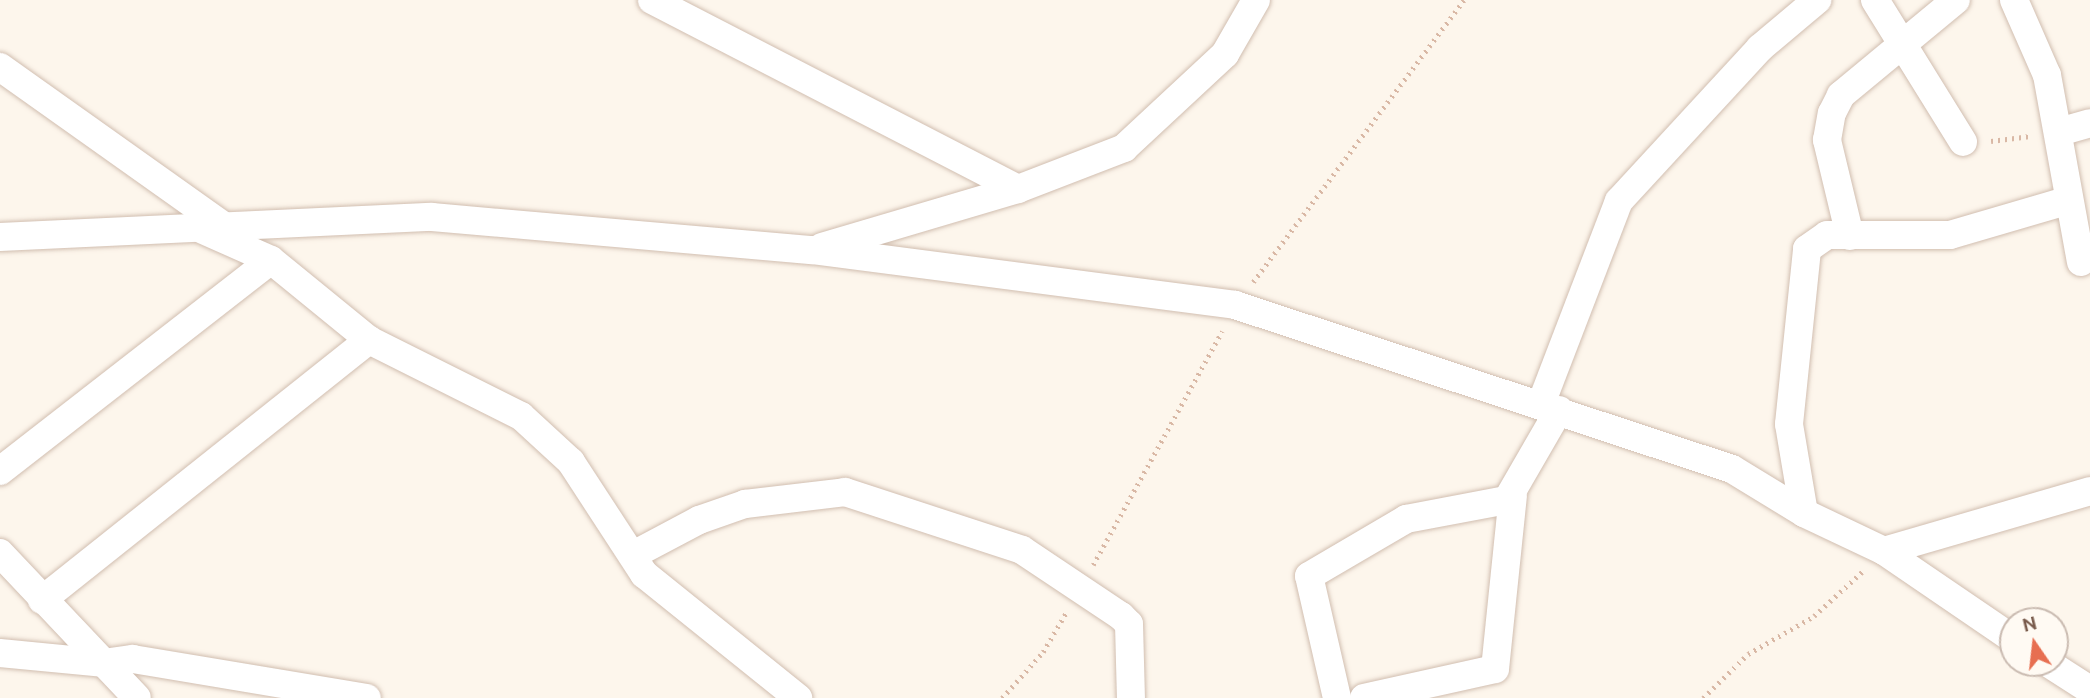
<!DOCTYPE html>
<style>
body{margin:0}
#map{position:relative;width:2090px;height:698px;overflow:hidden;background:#fdf6ec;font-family:Ubuntu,sans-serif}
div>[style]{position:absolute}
.path>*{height:4.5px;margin-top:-2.25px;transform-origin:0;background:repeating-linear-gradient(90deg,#d9b8a5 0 2px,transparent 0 7px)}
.roads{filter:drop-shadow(0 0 2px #d1beb0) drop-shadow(0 0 2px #d1beb0)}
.minor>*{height:28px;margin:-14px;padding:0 14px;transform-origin:14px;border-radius:14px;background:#fff}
span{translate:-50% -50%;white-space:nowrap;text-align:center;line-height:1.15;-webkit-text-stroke:5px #fffaf3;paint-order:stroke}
.north{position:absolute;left:1999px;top:607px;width:70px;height:70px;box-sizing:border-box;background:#fffaf3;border:2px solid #cabbb1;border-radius:50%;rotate:346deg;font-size:19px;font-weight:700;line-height:28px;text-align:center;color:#7a5c4d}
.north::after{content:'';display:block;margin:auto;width:24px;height:32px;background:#e76f51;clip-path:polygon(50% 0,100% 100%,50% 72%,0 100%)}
</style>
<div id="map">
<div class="path">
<div style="left:1991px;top:141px;width:40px;rotate:-7.1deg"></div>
<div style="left:1253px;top:282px;width:352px;rotate:-53.2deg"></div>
<div style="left:1093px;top:565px;width:267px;rotate:-61.1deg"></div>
<div style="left:1002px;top:698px;width:62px;rotate:-48.3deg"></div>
<div style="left:1043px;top:652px;width:45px;rotate:-59.5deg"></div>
<div style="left:1703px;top:698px;width:63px;rotate:-44.4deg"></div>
<div style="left:1748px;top:654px;width:76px;rotate:-29.9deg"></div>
<div style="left:1814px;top:616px;width:67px;rotate:-42.6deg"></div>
</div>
<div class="roads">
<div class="minor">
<div style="left:652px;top:0;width:412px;rotate:27.3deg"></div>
<div style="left:1875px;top:0;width:167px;rotate:58.2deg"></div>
<div style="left:2014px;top:0;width:82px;rotate:66.3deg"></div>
<div style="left:2047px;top:75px;width:190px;rotate:79.7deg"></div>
<div style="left:0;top:67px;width:275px;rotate:35.4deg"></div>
<div style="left:2059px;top:132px;width:32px;rotate:-16deg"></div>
<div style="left:203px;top:230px;width:74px;rotate:23.8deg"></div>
<div style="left:271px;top:260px;width:127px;rotate:39.2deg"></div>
<div style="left:369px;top:340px;width:170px;rotate:26.6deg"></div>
<div style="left:521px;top:416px;width:68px;rotate:42.6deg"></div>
<div style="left:571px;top:462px;width:134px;rotate:56.9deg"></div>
<div style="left:644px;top:574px;width:198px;rotate:38.8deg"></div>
<div style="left:1850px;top:236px;width:99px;rotate:-103.5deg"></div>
<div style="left:1827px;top:140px;width:27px;rotate:-80deg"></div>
<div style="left:1832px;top:113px;width:20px;rotate:-63deg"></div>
<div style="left:1841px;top:95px;width:149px;rotate:-39.6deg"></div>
<div style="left:0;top:237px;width:432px;rotate:-2.7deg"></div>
<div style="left:432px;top:217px;width:382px;rotate:5deg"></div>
<div style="left:813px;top:250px;width:426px;rotate:7.4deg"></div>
<div style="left:1235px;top:305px;width:523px;rotate:18.26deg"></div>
<div style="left:1732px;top:469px;width:84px;rotate:31.4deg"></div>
<div style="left:1804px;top:513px;width:89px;rotate:25.4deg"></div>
<div style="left:1884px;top:551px;width:156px;rotate:34.3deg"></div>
<div style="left:822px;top:247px;width:204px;rotate:-16.5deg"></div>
<div style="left:1018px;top:189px;width:114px;rotate:-21.1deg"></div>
<div style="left:1124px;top:148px;width:138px;rotate:-42.9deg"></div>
<div style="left:1225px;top:54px;width:62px;rotate:-60.1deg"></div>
<div style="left:1541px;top:404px;width:217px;rotate:-69deg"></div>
<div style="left:1619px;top:201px;width:208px;rotate:-47.3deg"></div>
<div style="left:1760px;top:48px;width:75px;rotate:-40.1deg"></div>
<div style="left:0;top:471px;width:343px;rotate:-37.9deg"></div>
<div style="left:1804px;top:513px;width:90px;rotate:-99.6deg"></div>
<div style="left:1789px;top:424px;width:176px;rotate:-84.1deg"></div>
<div style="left:1807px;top:249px;width:24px;rotate:-35deg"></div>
<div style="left:1827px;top:235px;width:123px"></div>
<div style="left:1950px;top:235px;width:121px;rotate:-16.3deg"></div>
<div style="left:1884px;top:551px;width:215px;rotate:-16.2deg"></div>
<div style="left:0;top:553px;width:199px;rotate:46.6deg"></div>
<div style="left:633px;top:555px;width:75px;rotate:-27.9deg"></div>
<div style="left:699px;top:520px;width:49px;rotate:-19.2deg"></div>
<div style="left:745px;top:504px;width:101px;rotate:-6.8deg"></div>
<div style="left:845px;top:492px;width:186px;rotate:18.1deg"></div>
<div style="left:1022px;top:550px;width:119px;rotate:33.7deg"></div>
<div style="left:1121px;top:616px;width:11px;rotate:45deg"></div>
<div style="left:1129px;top:624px;width:74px;rotate:88.5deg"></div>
<div style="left:42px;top:600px;width:418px;rotate:-38.5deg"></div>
<div style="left:0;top:653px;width:103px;rotate:5.5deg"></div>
<div style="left:103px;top:663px;width:30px;rotate:-8deg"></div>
<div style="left:133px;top:659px;width:237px;rotate:9.5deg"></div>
<div style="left:2048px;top:663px;width:50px;rotate:32.7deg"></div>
<div style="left:1337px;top:698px;width:125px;rotate:-102.9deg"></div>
<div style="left:1309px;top:576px;width:113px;rotate:-30.4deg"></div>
<div style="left:1406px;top:519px;width:103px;rotate:-10.7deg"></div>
<div style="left:1507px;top:500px;width:104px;rotate:-60deg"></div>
<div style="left:1364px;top:698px;width:134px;rotate:-12.5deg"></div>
<div style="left:1495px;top:669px;width:174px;rotate:-84.1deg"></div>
</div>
</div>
<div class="north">N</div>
</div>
